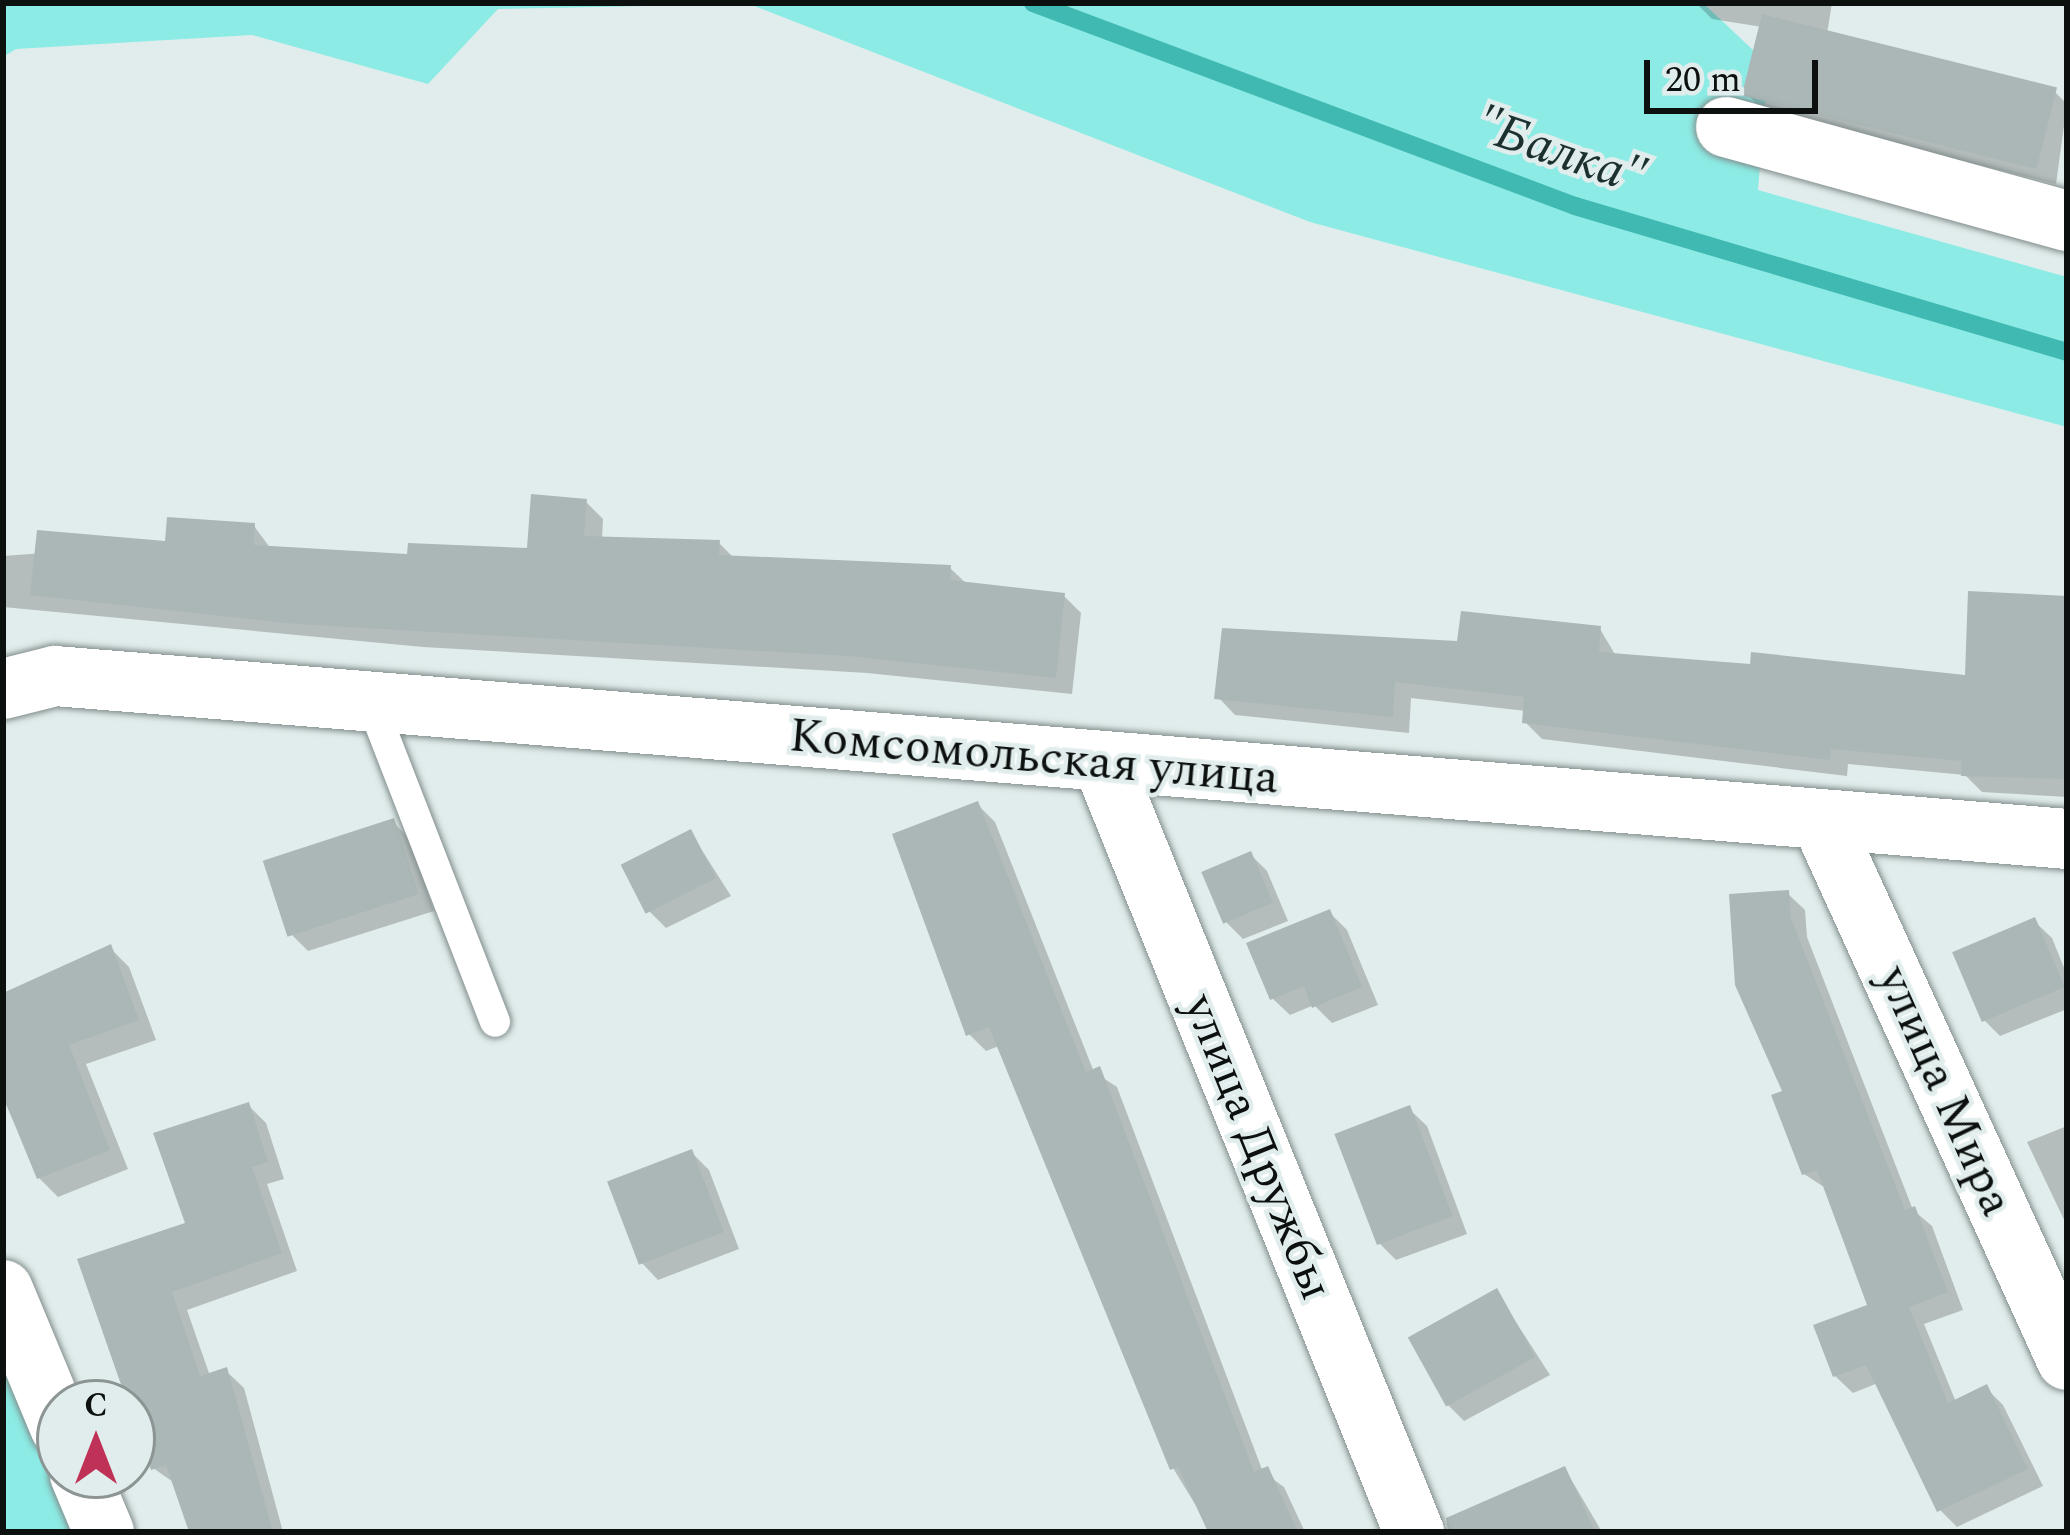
<!DOCTYPE html>
<meta charset="utf-8">
<style>
body{margin:0}
#map{position:relative;width:2070px;height:1535px;overflow:hidden;background:#e1edec;font-family:Spectral,serif}
div>[style]{position:absolute}
.green>*{inset:0;background:#8cece5}
.shadow>*{inset:0;background:#0003}
.stream>*{height:18px;margin:-9px;padding:0 9px;transform-origin:9px;border-radius:9px;background:#40b9b2}
.building>*{inset:0;background:#abb7b6;transform-origin:0 0}
.roads{filter:drop-shadow(0 0 3px #828d8c) drop-shadow(0 0 3px #828d8c)}
.lane>*{height:30px;margin:-15px;padding:0 15px;transform-origin:15px;border-radius:15px;background:#fff}
.street>*{height:60px;margin:-30px;padding:0 30px;transform-origin:30px;border-radius:30px;background:#fff}
span{translate:-50% -50%;white-space:nowrap;text-align:center;line-height:1.15;-webkit-text-stroke:9px #e1edec;paint-order:stroke}
.street-label{font-size:48px;color:#0c100f}
.water-label{font-size:51px;color:#1b302f;font-style:italic}
.frame{position:absolute;inset:0;border:6px solid #0c100f;pointer-events:none}
.north{position:absolute;left:36px;top:1379px;width:120px;height:120px;box-sizing:border-box;background:#e1edec;border:3px solid #8c9594;border-radius:50%;rotate:0deg;font-size:33px;font-weight:700;line-height:48px;text-align:center;color:#0c100f}
.north::after{content:'';display:block;margin:auto;width:42px;height:54px;background:#c03157;clip-path:polygon(50% 0,100% 100%,50% 72%,0 100%)}
.scale{position:absolute;left:1644px;top:60px;width:174px;height:54px;box-sizing:border-box;border:6px solid #0c100f;border-top:0;padding-left:15px;font-size:36px;line-height:42px;white-space:nowrap;color:#0c100f;-webkit-text-stroke:9px #e1edec;paint-order:stroke}
</style>
<div id="map">
<div class="green">
<div style="clip-path:polygon(3px 3px,1703px 3px,1768px 64px,1758px 190px,2067px 277px,2067px 427px,1310px 222px,749px 4px,498px 9px,428px 84px,252px 35px,16px 49px,3px 57px)"></div>
<div style="clip-path:polygon(3px 1340px,93px 1532px,3px 1532px)"></div>
</div>
<div class="shadow">
<div style="clip-path:polygon(1696px 3px,1832px 3px,1827px 34px,2055px 92px,2067px 104px,2056px 184px,1766px 113px,1748px 95px,1762px 27px,1712px 19px)"></div>
<div style="clip-path:polygon(586px 502px,603px 519px,602px 540px,719px 543px,735px 559px,950px 568px,968px 585px,1064px 596px,1081px 613px,1072px 694px,867px 673px,423px 647px,3px 607px,3px 556px,168px 544px,254px 526px,271px 549px,410px 557px,530px 551px)"></div>
<div style="clip-path:polygon(2067px 599px,2067px 797px,1982px 792px,1965px 775px,1848px 764px,1847px 776px,1542px 739px,1525px 722px,1526px 711px,1411px 698px,1409px 733px,1235px 715px,1218px 697px,1460px 644px,1600px 629px,1616px 656px,1968px 678px)"></div>
<div style="clip-path:polygon(977px 804px,995px 822px,1094px 1072px,1117px 1087px,1263px 1472px,1284px 1487px,1305px 1532px,1212px 1532px,1173px 1468px,999px 1046px,986px 1051px,969px 1034px)"></div>
<div style="clip-path:polygon(393px 822px,410px 839px,434px 911px,308px 951px,291px 934px)"></div>
<div style="clip-path:polygon(691px 833px,731px 896px,666px 928px,649px 911px)"></div>
<div style="clip-path:polygon(1250px 854px,1267px 871px,1288px 921px,1243px 939px,1226px 922px)"></div>
<div style="clip-path:polygon(1787px 893px,1805px 910px,1807px 937px,1913px 1210px,1932px 1226px,1963px 1310px,1924px 1324px,1956px 1402px,1986px 1388px,2003px 1405px,2043px 1486px,1957px 1527px,1940px 1510px,1878px 1383px,1853px 1393px,1835px 1376px,1871px 1307px,1827px 1189px,1804px 1174px,1786px 1093px)"></div>
<div style="clip-path:polygon(1330px 913px,1347px 930px,1378px 1005px,1332px 1023px,1314px 1005px,1290px 1015px,1272px 998px)"></div>
<div style="clip-path:polygon(2034px 921px,2052px 938px,2067px 975px,2067px 1009px,2000px 1036px,1983px 1019px)"></div>
<div style="clip-path:polygon(110px 948px,129px 967px,156px 1040px,86px 1064px,128px 1169px,58px 1197px,39px 1178px,3px 1098px,3px 996px)"></div>
<div style="clip-path:polygon(249px 1106px,266px 1123px,284px 1179px,267px 1184px,297px 1271px,187px 1310px,210px 1376px,226px 1371px,244px 1388px,283px 1532px,193px 1532px,176px 1484px,153px 1468px,132px 1407px,188px 1224px)"></div>
<div style="clip-path:polygon(1409px 1109px,1427px 1126px,1467px 1234px,1396px 1260px,1379px 1243px)"></div>
<div style="clip-path:polygon(2067px 1126px,2067px 1226px,2027px 1142px)"></div>
<div style="clip-path:polygon(692px 1153px,709px 1170px,739px 1249px,658px 1280px,641px 1262px)"></div>
<div style="clip-path:polygon(1496px 1291px,1550px 1375px,1464px 1421px,1447px 1404px)"></div>
<div style="clip-path:polygon(1565px 1469px,1602px 1532px,1494px 1532px)"></div>
</div>
<div class="stream">
<div style="left:1033px;top:3px;width:579px;rotate:20.53deg"></div>
<div style="left:1575px;top:206px;width:513px;rotate:16.53deg"></div>
</div>
<div class="building">
<div style="left:1762px;top:14px;width:304px;height:84px;rotate:14deg"></div>
<div style="clip-path:polygon(531px 494px,587px 499px,584px 536px,720px 540px,719px 555px,951px 565px,950px 580px,1065px 593px,1056px 678px,848px 656px,296px 624px,30px 595px,37px 530px,165px 541px,167px 517px,255px 523px,254px 545px,407px 554px,408px 543px,527px 548px)"></div>
<div style="clip-path:polygon(1968px 591px,2067px 596px,2067px 779px,1961px 776px,1962px 761px,1831px 749px,1830px 760px,1522px 723px,1524px 697px,1395px 682px,1393px 717px,1214px 699px,1222px 628px,1457px 641px,1461px 611px,1601px 626px,1599px 652px,1750px 664px,1751px 652px,1965px 675px)"></div>
<div style="clip-path:polygon(978px 801px,1086px 1072px,1100px 1066px,1254px 1472px,1268px 1466px,1298px 1532px,1208px 1532px,1178px 1467px,1170px 1470px,989px 1027px,966px 1036px,892px 834px)"></div>
<div style="left:394px;top:818px;width:80px;height:138px;rotate:72deg"></div>
<div style="left:691px;top:829px;width:55px;height:79px;rotate:63deg"></div>
<div style="left:1251px;top:851px;width:56px;height:54px;rotate:67deg"></div>
<div style="clip-path:polygon(1789px 890px,1791px 918px,1905px 1210px,1915px 1206px,1948px 1292px,1909px 1307px,1948px 1403px,1987px 1384px,2028px 1469px,1937px 1512px,1866px 1365px,1833px 1377px,1813px 1325px,1867px 1305px,1817px 1170px,1802px 1175px,1771px 1095px,1782px 1091px,1735px 985px,1729px 894px)"></div>
<div style="clip-path:polygon(1330px 909px,1362px 987px,1312px 1008px,1304px 986px,1270px 1000px,1246px 943px)"></div>
<div style="left:2035px;top:917px;width:76px;height:90px;rotate:67deg"></div>
<div style="clip-path:polygon(111px 944px,139px 1020px,69px 1045px,110px 1150px,37px 1179px,3px 1096px,3px 993px)"></div>
<div style="clip-path:polygon(249px 1102px,268px 1162px,252px 1167px,282px 1253px,172px 1292px,200px 1376px,227px 1367px,273px 1532px,189px 1532px,166px 1465px,151px 1470px,77px 1259px,185px 1223px,153px 1133px)"></div>
<div style="left:1410px;top:1105px;width:119px;height:81px;rotate:69deg"></div>
<div style="left:692px;top:1149px;width:89px;height:91px;rotate:69deg"></div>
<div style="left:1497px;top:1288px;width:79px;height:102px;rotate:61deg"></div>
<div style="clip-path:polygon(1565px 1466px,1595px 1532px,1448px 1532px,1446px 1518px)"></div>
</div>
<div class="roads">
<div class="lane">
<div style="left:371px;top:702px;width:343px;rotate:68.8deg"></div>
</div>
<div class="street">
<div style="left:1726px;top:127px;width:354px;rotate:15.4deg"></div>
<div style="left:3px;top:689px;width:54px;rotate:-14deg"></div>
<div style="left:55px;top:676px;width:2019px;rotate:4.63deg"></div>
<div style="left:1103px;top:763px;width:830px;rotate:67.98deg"></div>
<div style="left:1822px;top:822px;width:591px;rotate:65.52deg"></div>
<div style="left:3px;top:1290px;width:148px;rotate:67.4deg"></div>
<div style="left:80px;top:1475px;width:62px;rotate:67.2deg"></div>
</div>
</div>
<div class="street-label">
<span style="left:1034px;top:757px;rotate:5deg">Комсомольская улица</span>
<span style="left:1945px;top:1091px;rotate:66deg">улица Мира</span>
<span style="left:1258px;top:1147px;rotate:68deg">улица Дружбы</span>
</div>
<div class="water-label">
<span style="left:1559px;top:152px;rotate:19deg">"Балка"</span>
</div>
<div class="frame"></div>
<div class="north">С</div>
<div class="scale">20 m</div>
</div>
